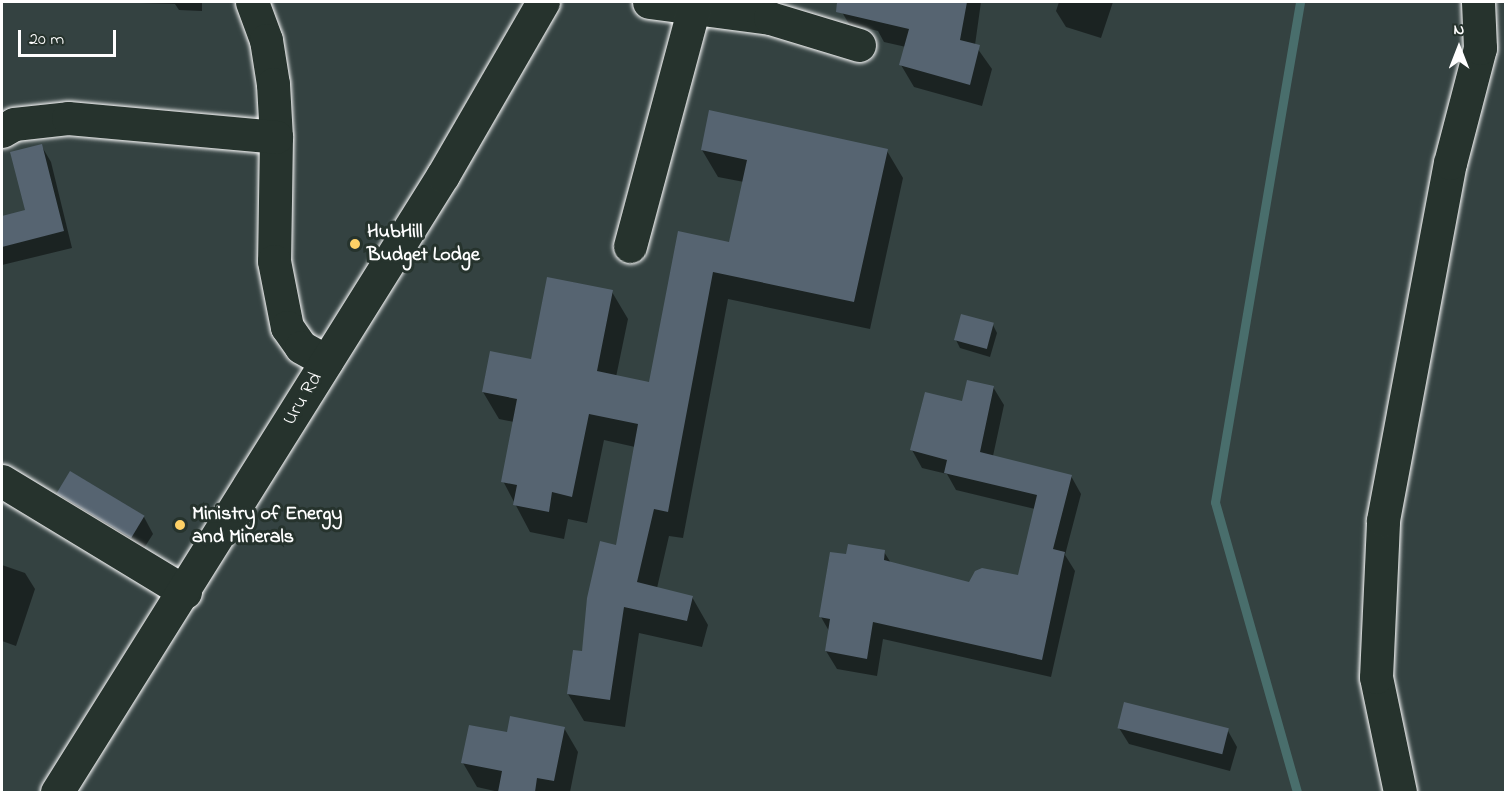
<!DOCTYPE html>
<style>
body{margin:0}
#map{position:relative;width:1507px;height:794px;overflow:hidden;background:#344241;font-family:"Indie Flower",sans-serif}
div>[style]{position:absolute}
.shadow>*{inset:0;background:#0007}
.stream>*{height:9px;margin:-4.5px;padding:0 4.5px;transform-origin:4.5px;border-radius:4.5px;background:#496e6c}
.building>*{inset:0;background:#566471;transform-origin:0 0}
.roads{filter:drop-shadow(0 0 2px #fff) drop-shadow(0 0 2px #fff)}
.minor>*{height:33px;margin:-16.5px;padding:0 16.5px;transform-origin:16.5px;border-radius:16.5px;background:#26332d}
.dots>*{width:16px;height:16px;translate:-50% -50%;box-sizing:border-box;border:3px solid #26332d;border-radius:50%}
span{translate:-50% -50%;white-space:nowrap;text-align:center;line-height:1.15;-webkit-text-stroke:6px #26332d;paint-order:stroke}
.poi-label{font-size:20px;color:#fff;font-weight:700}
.left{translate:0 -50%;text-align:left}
.street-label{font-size:20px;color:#fff}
.frame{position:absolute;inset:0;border:3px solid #fff;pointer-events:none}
.north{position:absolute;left:1429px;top:18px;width:60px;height:60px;-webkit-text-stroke:4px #26332d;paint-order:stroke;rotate:0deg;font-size:16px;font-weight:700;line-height:24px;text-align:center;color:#fff}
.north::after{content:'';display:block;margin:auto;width:21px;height:27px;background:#fff;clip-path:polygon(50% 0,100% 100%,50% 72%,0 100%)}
.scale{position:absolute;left:18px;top:30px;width:98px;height:27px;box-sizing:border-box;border:3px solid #fff;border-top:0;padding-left:8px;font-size:18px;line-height:21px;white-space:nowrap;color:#fff;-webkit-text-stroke:4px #26332d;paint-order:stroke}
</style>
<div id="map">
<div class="shadow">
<div style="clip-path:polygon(103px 2px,202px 2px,202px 11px,179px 10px,175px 4px)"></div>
<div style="clip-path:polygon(836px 2px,981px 2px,975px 45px,992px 69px,982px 106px,914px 87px,901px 65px,906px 47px,884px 42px,878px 31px,849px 24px)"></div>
<div style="clip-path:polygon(1059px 2px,1113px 2px,1101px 38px,1066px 27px,1056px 11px)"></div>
<div style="clip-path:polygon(41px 145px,51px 162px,72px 248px,2px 265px,2px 218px,27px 212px)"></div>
<div style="clip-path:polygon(702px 150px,887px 151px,903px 178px,870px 329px,728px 299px,683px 538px,669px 536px,657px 588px,692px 597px,708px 625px,702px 647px,639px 633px,625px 727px,584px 721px,568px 694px,617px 546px,635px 447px,604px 440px,587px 523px,568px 519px,564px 539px,530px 532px,503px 481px,514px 422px,499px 419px,483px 392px,533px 361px,612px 292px,628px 319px,616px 377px,650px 384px,679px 233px,730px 244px,744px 182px,718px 177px)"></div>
<div style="clip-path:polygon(993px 325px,997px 333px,990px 357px,960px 348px,956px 340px)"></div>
<div style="clip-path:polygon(993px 387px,1004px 405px,993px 456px,1071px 476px,1081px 494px,1065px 555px,1075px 571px,1051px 677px,883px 639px,877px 676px,837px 669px,826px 651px,829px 631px,821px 617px,848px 556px,884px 552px,891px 563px,970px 584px,1019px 577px,1035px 509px,956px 490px,947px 474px,922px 468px,912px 450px,963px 403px)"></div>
<div style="clip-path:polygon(59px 493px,144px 517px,153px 534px,141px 553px,68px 509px)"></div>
<div style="clip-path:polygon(2px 565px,25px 573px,35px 589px,16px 646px,2px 641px)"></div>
<div style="clip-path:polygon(564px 728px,578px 752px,570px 792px,499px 792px,477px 787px,463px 763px,508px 734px)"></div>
<div style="clip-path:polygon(1119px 728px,1228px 731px,1237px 747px,1230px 771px,1129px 744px)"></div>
</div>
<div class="stream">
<div style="left:1297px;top:792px;width:301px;rotate:-105.8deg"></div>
<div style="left:1215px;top:502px;width:507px;rotate:-80.35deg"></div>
</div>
<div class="building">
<div style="clip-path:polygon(837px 2px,967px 2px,960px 40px,980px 45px,970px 85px,899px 65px,909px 29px,836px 12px)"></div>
<div style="clip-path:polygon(709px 110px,888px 149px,854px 302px,713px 272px,668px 512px,654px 509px,637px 582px,693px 596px,687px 621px,624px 607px,610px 700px,567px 694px,573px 650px,582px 651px,587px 598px,600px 541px,616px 545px,638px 424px,589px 414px,572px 497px,552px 492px,549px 512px,513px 505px,517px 485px,501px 482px,517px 399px,482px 392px,490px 351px,531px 359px,547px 277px,613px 290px,597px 371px,649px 382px,678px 231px,729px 242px,747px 160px,701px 150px)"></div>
<div style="clip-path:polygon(42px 144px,64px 231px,2px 247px,2px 216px,25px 210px,10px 152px)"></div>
<div style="left:961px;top:314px;width:34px;height:27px;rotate:15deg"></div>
<div style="clip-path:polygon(967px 380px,994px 386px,980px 452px,1072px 475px,1053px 549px,1065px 552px,1042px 660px,873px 622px,867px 659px,825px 651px,830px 619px,819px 617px,830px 552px,846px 554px,848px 544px,885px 550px,884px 560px,969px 582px,975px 571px,982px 568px,1018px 575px,1037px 495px,944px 473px,947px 460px,910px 450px,925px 392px,962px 401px)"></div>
<div style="left:70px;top:471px;width:87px;height:26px;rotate:31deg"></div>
<div style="left:1124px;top:702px;width:108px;height:27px;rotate:14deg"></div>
<div style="clip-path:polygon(510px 716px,565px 727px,554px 781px,537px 778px,535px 792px,498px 792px,502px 771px,461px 763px,469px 725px,507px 732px)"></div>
</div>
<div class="roads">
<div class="minor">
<div style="left:252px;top:2px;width:40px;rotate:69.8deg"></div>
<div style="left:266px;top:40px;width:45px;rotate:81deg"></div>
<div style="left:273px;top:84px;width:53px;rotate:86.8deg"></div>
<div style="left:276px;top:137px;width:124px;rotate:90.9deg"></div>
<div style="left:274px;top:261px;width:67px;rotate:78.9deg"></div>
<div style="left:287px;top:327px;width:24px;rotate:55deg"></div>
<div style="left:301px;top:347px;width:29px;rotate:29deg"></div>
<div style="left:649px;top:2px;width:122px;rotate:7.5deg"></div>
<div style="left:770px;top:18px;width:93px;rotate:16.9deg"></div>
<div style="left:2px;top:131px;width:14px;rotate:-30deg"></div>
<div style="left:14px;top:124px;width:54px;rotate:-6.3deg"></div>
<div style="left:68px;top:118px;width:209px;rotate:5.2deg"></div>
<div style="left:630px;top:246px;width:247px;rotate:-75deg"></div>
<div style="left:2px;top:481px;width:214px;rotate:31.2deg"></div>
<div style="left:57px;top:792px;width:728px;rotate:-57.97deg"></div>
<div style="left:443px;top:175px;width:200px;rotate:-60deg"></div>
<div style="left:1400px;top:792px;width:117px;rotate:-101.8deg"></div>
<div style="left:1376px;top:677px;width:157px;rotate:-87.4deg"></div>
<div style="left:1383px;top:520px;width:363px;rotate:-79.4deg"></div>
<div style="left:1450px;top:163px;width:119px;rotate:-75.4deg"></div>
<div style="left:1480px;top:48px;width:46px;rotate:-92.5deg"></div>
</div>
</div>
<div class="dots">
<div style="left:355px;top:244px;background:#ffd166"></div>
<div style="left:180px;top:525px;background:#ffd166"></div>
</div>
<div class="poi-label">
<span class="left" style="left:367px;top:244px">HubHill<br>Budget Lodge</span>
<span class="left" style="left:192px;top:526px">Ministry of Energy<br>and Minerals</span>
</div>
<div class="street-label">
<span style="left:303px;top:399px;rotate:-59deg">Uru Rd</span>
</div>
<div class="frame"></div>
<div class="north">N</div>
<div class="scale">20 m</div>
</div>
